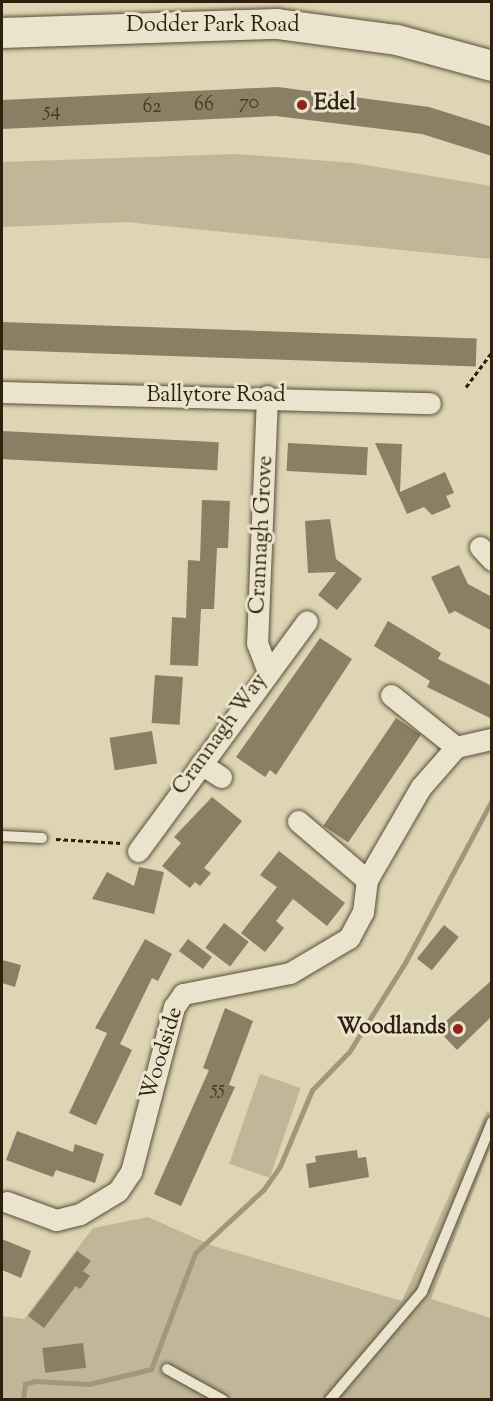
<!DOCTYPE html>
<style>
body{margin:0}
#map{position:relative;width:493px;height:1401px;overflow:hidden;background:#ded5b4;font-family:"Sorts Mill Goudy",serif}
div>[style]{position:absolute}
.green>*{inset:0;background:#c0b698;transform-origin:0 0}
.stream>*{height:5px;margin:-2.5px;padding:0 2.5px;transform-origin:2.5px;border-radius:2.5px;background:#a2977b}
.building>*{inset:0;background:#8a7e64;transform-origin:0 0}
.path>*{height:3px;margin-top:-1.5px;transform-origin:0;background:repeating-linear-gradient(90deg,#2f200d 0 4.5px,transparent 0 7.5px)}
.roads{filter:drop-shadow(0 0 2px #5b4d37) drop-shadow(0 0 2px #5b4d37)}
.lane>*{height:10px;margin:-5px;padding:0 5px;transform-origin:5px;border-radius:5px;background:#eae4ce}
.street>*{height:21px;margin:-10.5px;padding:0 10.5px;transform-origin:10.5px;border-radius:10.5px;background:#eae4ce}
.secondary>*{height:30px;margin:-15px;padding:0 15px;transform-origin:15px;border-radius:15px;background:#eae4ce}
.dots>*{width:16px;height:16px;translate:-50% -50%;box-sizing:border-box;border:3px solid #eae4ce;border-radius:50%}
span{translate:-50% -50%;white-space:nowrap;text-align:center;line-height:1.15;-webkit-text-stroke:6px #eae4ce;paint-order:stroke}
.number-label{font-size:20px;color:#463823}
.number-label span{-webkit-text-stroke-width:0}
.street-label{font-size:22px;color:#2f200d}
.poi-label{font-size:22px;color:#2f200d;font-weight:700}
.left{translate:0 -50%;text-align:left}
.right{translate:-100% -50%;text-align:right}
.frame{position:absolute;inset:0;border:3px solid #2f200d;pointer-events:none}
</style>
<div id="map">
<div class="green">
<div style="clip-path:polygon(236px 154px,354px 163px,491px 186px,491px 259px,126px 222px,2px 227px,2px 162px)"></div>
<div style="left:260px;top:1074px;width:43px;height:95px;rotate:19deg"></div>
<div style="clip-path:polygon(487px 1111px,491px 1113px,491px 1146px,431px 1299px,491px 1318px,491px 1399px,2px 1399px,2px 1316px,24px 1319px,93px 1228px,148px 1217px,213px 1246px,402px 1301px)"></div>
</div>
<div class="stream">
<div style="left:23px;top:1400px;width:16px;rotate:-83deg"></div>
<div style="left:25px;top:1384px;width:10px;rotate:-17deg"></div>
<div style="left:35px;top:1381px;width:54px;rotate:3.2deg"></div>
<div style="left:89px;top:1384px;width:64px;rotate:-13.6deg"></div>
<div style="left:151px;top:1369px;width:124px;rotate:-69.2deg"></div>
<div style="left:195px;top:1253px;width:94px;rotate:-42.8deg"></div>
<div style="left:264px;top:1189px;width:28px;rotate:-55deg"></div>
<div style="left:280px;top:1166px;width:82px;rotate:-67.2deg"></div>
<div style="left:312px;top:1090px;width:53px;rotate:-45.8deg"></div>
<div style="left:349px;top:1052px;width:107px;rotate:-57.9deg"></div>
<div style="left:406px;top:961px;width:183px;rotate:-61.9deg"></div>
</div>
<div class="building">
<div style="clip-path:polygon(278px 87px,429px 107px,461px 117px,492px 127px,492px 156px,422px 134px,276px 116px,2px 129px,2px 100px)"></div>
<div style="left:2px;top:322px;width:475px;height:28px;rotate:2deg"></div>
<div style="left:2px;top:431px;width:217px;height:28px;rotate:3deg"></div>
<div style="left:288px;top:443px;width:80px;height:28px;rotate:3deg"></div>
<div style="clip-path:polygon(375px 443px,402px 444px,400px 492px,445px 472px,454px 493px,446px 496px,451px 507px,432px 515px,424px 507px,407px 514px)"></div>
<div style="clip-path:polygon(202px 500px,230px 501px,228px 548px,217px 548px,214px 609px,201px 609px,198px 666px,170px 665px,172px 617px,186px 618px,188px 560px,200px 561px)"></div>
<div style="clip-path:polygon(330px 519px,336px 559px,362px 579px,337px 610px,318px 595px,336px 572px,308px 573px,305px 521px)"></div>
<div style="clip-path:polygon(459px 565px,468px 584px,492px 597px,492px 631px,455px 611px,449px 614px,431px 577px)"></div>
<div style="clip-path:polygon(388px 621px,441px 653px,438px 659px,492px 686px,492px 719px,427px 687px,430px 681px,374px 646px)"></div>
<div style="clip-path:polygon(320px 638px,352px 659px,276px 775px,270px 770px,265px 777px,236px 757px)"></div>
<div style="left:155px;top:675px;width:28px;height:48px;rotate:4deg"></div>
<div style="left:396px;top:718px;width:30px;height:130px;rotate:34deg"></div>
<div style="left:152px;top:731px;width:33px;height:43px;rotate:81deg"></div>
<div style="clip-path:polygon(212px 797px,242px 821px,204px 868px,211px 873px,200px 886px,195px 882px,190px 888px,162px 866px,181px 843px,174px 837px)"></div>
<div style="clip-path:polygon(279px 851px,345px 903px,327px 926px,293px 899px,276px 921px,284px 928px,265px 952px,241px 933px,277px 887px,260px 875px)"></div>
<div style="clip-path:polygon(139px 867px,164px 872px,154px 914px,92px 899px,107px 872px,134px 886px)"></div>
<div style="left:224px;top:923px;width:31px;height:31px;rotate:37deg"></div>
<div style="left:444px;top:925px;width:19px;height:43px;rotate:39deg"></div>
<div style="clip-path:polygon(145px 939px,172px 954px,158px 981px,152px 978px,120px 1044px,132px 1050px,96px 1125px,69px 1113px,107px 1033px,95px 1028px)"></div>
<div style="left:188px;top:939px;width:30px;height:15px;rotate:37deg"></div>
<div style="clip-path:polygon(2px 960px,21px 965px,15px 987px,2px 983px)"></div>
<div style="clip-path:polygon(492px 980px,492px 1016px,457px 1050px,437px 1029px)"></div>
<div style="clip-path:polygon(225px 1008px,253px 1021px,229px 1085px,235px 1087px,181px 1206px,154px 1194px,209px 1070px,203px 1068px)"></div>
<div style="clip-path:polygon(17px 1131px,73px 1152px,75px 1144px,104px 1154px,95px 1183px,56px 1170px,53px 1177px,6px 1160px)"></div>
<div style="clip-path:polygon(357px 1150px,358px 1158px,366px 1157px,369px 1177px,309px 1188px,306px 1164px,316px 1162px,315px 1156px)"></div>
<div style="clip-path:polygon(2px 1239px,31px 1251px,21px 1278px,2px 1270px)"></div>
<div style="clip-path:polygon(77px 1251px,91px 1261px,83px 1271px,90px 1276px,80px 1289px,76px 1286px,44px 1328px,28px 1316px)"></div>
<div style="left:83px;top:1343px;width:25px;height:41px;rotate:83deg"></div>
</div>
<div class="path">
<div style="left:466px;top:387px;width:44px;rotate:-53.4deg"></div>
<div style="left:56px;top:839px;width:65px;rotate:3.5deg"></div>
</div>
<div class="roads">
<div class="lane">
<div style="left:2px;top:836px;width:40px;rotate:2.9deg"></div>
<div style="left:167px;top:1369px;width:64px;rotate:29deg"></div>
<div style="left:330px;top:1400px;width:142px;rotate:-49.6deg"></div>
<div style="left:422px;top:1292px;width:184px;rotate:-67.6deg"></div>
</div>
<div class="street">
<div style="left:2px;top:392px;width:428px;rotate:1.5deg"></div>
<div style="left:267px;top:396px;width:247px;rotate:92.3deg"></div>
<div style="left:257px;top:643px;width:31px;rotate:69deg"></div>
<div style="left:480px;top:547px;width:18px;rotate:47deg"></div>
<div style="left:391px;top:695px;width:83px;rotate:38.7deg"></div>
<div style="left:201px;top:764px;width:24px;rotate:33deg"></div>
<div style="left:298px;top:821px;width:91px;rotate:40.5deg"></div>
<div style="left:138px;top:851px;width:285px;rotate:-53.7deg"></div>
<div style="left:7px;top:1202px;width:52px;rotate:20.2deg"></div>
<div style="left:56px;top:1220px;width:25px;rotate:-14deg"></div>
<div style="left:80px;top:1214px;width:44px;rotate:-31.2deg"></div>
<div style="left:118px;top:1191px;width:23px;rotate:-56deg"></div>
<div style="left:131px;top:1172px;width:171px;rotate:-75.4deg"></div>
<div style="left:174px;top:1007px;width:16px;rotate:-55deg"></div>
<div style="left:183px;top:994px;width:109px;rotate:-11.1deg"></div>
<div style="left:290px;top:973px;width:69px;rotate:-30.7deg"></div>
<div style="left:349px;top:938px;width:30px;rotate:-62deg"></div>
<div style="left:363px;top:912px;width:32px;rotate:-83deg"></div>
<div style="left:367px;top:880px;width:108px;rotate:-59.9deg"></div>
<div style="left:421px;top:787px;width:53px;rotate:-48.8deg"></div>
<div style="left:456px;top:747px;width:37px;rotate:-13deg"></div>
</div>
<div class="secondary">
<div style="left:2px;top:33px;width:275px;rotate:-1.9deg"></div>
<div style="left:277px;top:24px;width:121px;rotate:7.6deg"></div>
<div style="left:397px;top:40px;width:98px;rotate:15.3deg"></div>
</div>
</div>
<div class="dots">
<div style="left:302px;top:105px;background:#8f2418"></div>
<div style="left:458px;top:1029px;background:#8f2418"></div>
</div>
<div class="number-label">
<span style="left:249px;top:103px">70</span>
<span style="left:204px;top:105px">66</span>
<span style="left:152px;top:107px">62</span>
<span style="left:52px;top:111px">54</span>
<span style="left:218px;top:1089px">55</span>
</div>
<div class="street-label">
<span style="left:213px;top:27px">Dodder Park Road</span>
<span style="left:216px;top:397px">Ballytore Road</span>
<span style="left:263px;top:535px;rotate:-87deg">Crannagh Grove</span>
<span style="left:221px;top:735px;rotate:-54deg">Crannagh Way</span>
<span style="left:163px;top:1054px;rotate:-73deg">Woodside</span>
</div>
<div class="poi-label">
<span class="left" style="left:314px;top:105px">Edel</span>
<span class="right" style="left:446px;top:1029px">Woodlands</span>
</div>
<div class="frame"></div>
</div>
